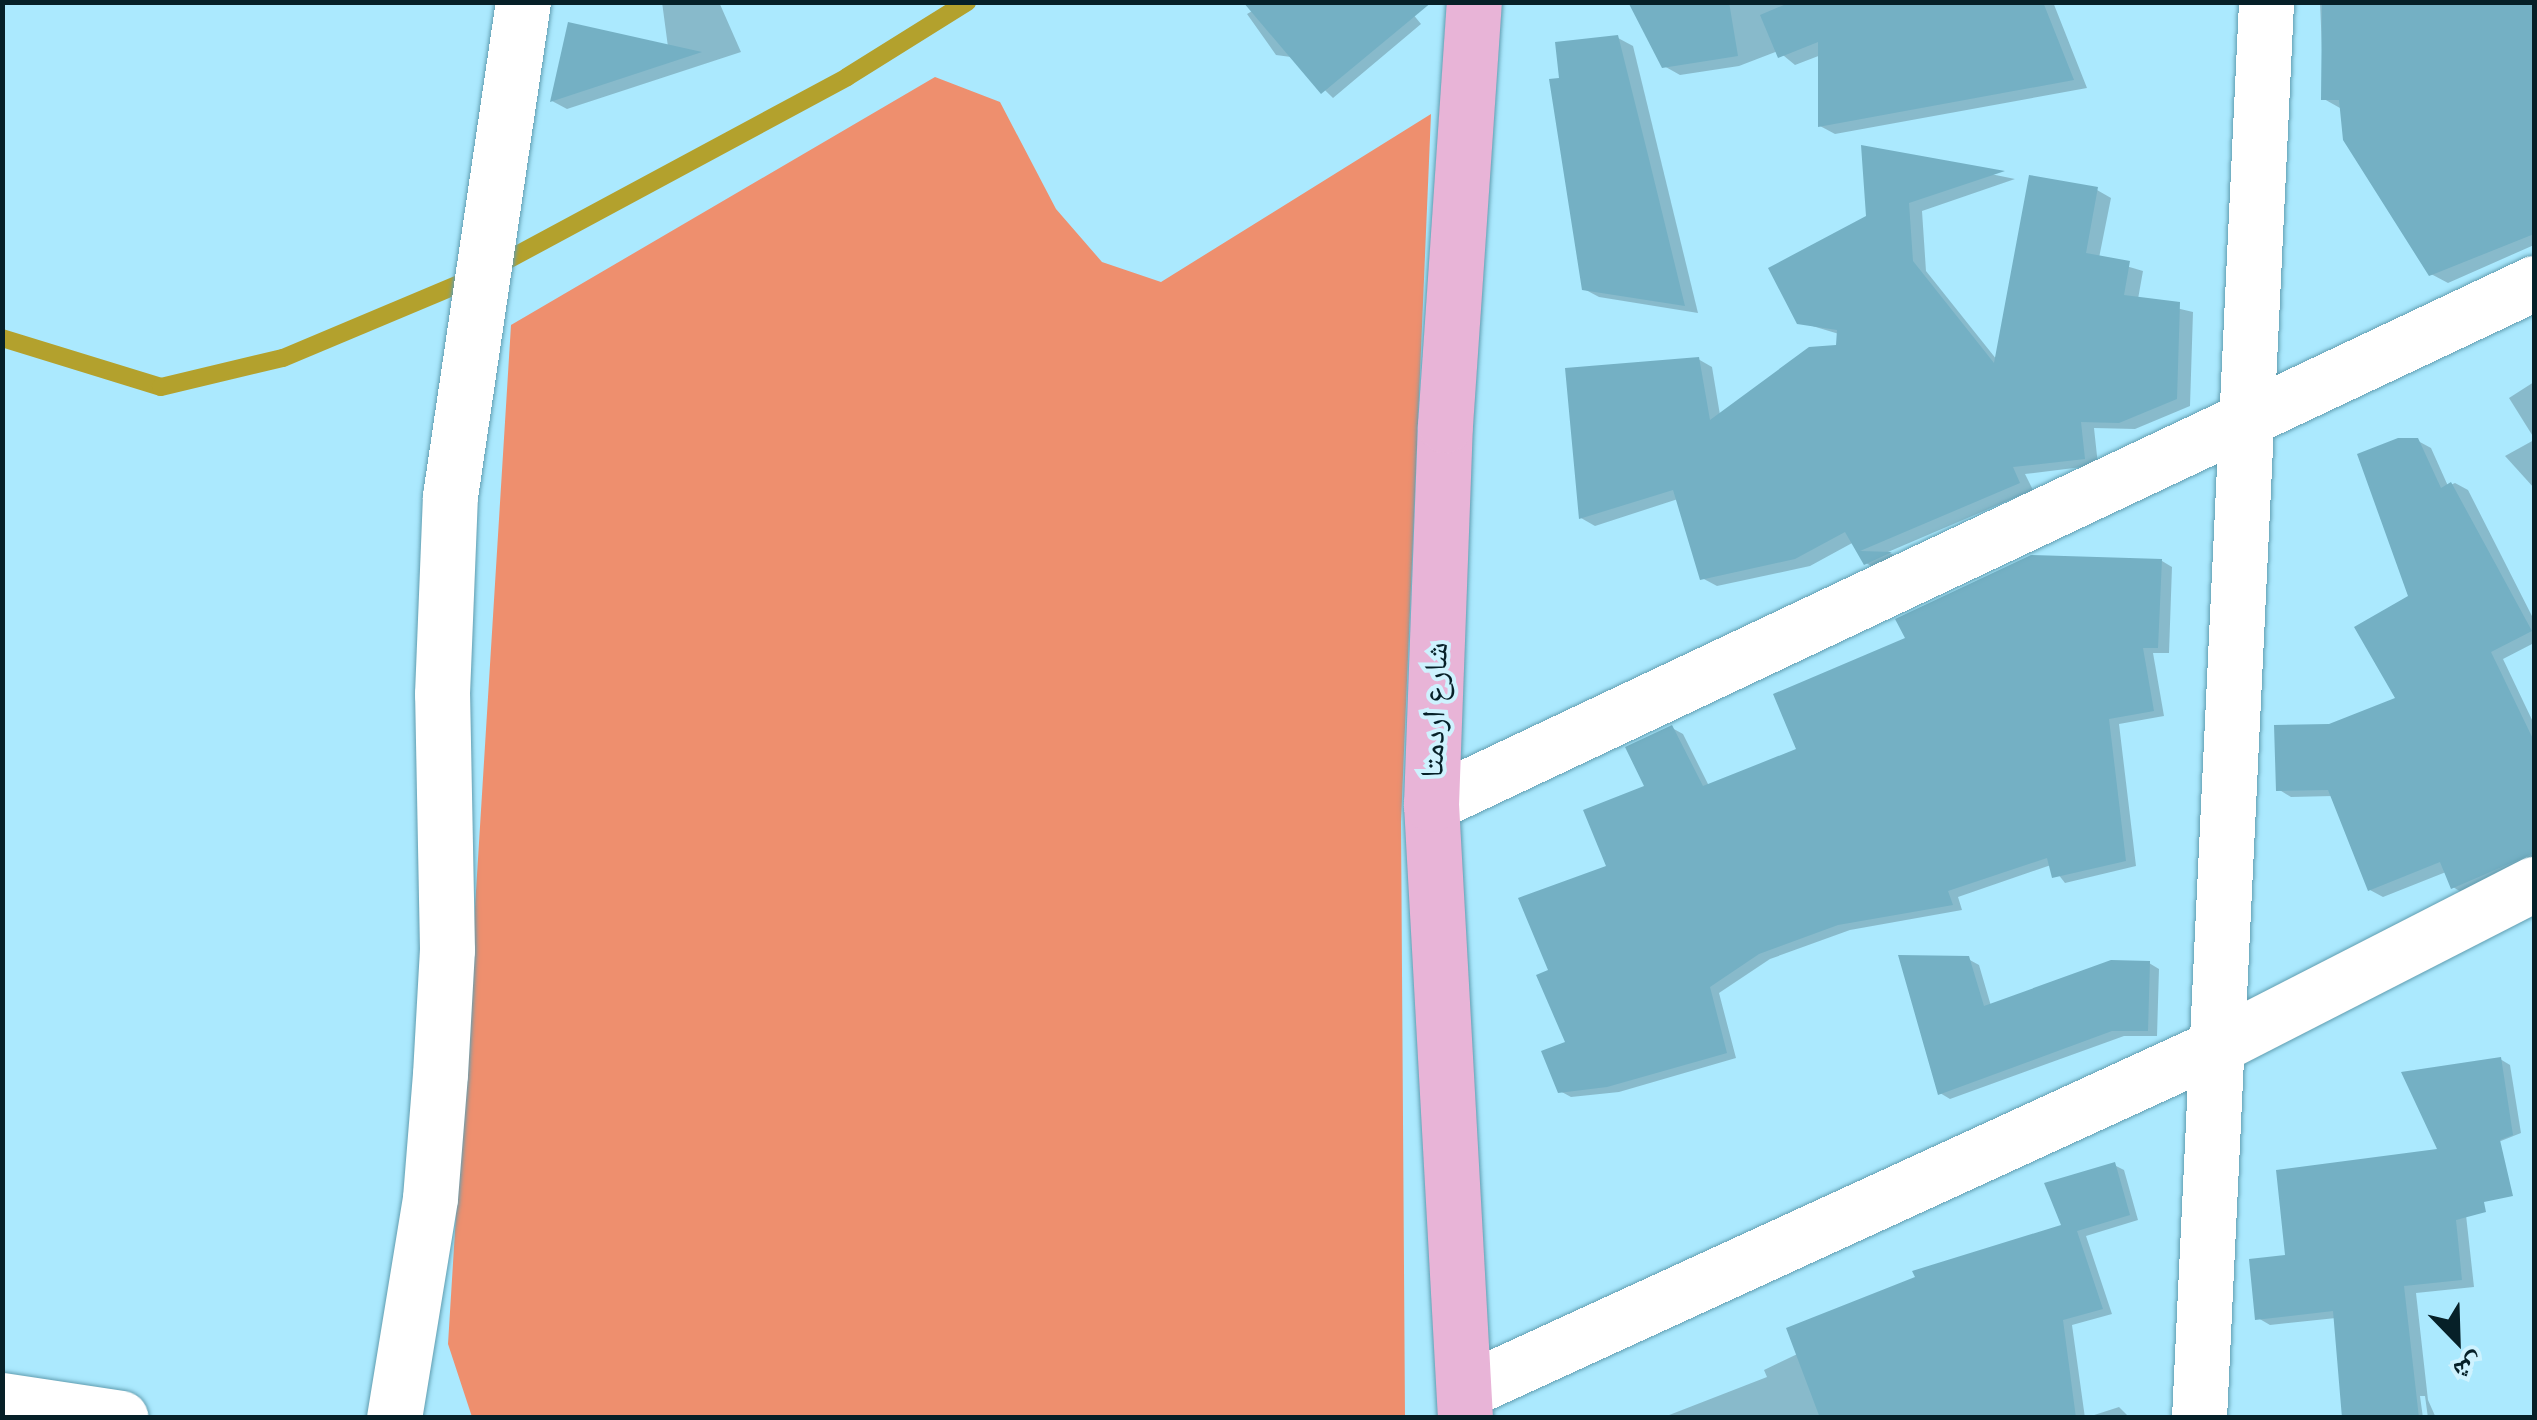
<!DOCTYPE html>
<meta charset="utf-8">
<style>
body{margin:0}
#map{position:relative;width:2537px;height:1420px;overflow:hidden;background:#abe9fe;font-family:"Fira Sans Condensed","Noto Naskh Arabic",sans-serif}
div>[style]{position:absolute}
.green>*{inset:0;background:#ee8f6e}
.shadow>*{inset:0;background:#0003}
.stream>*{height:18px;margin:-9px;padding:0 9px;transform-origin:9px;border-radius:9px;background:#b3a12d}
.building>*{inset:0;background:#74b0c4}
.roads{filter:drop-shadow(0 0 2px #609db0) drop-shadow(0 0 2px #609db0)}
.minor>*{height:55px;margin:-27.5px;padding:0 27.5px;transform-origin:27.5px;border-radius:27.5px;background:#fff}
.major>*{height:55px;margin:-27.5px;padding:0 27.5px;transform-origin:27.5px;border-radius:27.5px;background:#e8b4d7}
span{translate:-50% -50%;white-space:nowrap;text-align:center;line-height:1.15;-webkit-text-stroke:8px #cef2fe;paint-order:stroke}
.street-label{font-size:32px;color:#062028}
.frame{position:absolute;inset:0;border:5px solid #062028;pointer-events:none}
.north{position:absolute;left:2407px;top:1290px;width:100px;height:100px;-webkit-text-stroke:8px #cef2fe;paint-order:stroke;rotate:157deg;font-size:28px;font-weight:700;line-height:40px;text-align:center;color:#062028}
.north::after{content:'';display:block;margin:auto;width:35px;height:45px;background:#062028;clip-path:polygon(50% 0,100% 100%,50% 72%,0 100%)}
</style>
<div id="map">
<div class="green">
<div style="clip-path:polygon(935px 77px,1000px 102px,1056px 209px,1102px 262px,1161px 282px,1431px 114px,1401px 822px,1405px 1417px,472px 1417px,448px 1344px,511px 325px)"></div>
</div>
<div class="shadow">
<div style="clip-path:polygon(662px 2px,719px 2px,741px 52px,567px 109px,552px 101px,668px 47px)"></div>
<div style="clip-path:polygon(1268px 2px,1403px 2px,1421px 24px,1333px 98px,1291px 57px,1276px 55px,1247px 14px)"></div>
<div style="clip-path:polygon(1631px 2px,2053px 2px,2087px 88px,1835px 134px,1820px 126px,1821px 55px,1795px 65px,1778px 51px,1739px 66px,1680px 75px,1664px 66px)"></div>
<div style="clip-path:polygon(2320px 2px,2534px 2px,2534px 245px,2448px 283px,2431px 274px,2340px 108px,2324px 99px)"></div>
<div style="clip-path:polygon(1618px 38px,1633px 46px,1698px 313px,1599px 297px,1584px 289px,1562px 81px)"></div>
<div style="clip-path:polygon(1864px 148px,2015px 179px,1922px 211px,1926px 271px,1997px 360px,2097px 190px,2111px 198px,2099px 258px,2143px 271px,2138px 299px,2193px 312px,2190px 406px,2135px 429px,2094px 428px,2098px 465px,2025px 474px,2033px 490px,1888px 552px,1903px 560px,1880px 571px,1866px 563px,1854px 542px,1810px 566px,1717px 586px,1702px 578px,1678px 499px,1595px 526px,1581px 518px,1698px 359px,1712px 367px,1720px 415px,1839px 347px,1839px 334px,1799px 322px,1868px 217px)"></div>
<div style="clip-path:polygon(2534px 382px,2534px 438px,2509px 398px)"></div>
<div style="clip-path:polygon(2534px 440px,2534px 488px,2505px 456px)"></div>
<div style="clip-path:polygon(2418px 441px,2431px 448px,2448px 486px,2455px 483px,2468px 490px,2534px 620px,2534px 643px,2503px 659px,2534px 724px,2534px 859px,2466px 895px,2453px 887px,2446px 872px,2383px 897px,2370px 890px,2333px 796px,2291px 797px,2278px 789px,2329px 727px,2399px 700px,2412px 598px)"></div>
<div style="clip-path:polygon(2162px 561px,2172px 567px,2169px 653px,2153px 653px,2164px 716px,2119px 724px,2136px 866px,2065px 883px,2051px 865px,1958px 897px,1962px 910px,1850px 930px,1770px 959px,1719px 993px,1736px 1058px,1619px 1092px,1571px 1097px,1560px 1091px,1568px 1044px,1552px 971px,1609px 868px,1672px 728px,1683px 734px,1709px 786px,1799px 750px)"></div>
<div style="clip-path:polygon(1968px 959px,1979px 965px,1991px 1006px,2149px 963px,2159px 969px,2157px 1036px,2124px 1036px,1950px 1099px,1940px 1093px)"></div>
<div style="clip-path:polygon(2500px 1059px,2510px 1065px,2521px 1133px,2453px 1160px)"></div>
<div style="clip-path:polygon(2114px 1165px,2124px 1170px,2138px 1220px,2086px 1236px,2112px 1314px,2072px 1325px,2085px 1418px,1664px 1417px,1767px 1377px,1764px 1370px,2064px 1227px)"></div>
<div style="clip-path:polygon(2466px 1215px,2474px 1287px,2416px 1293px,2428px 1400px,2436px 1418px,2428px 1418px,2425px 1396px,2420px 1396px,2423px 1418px,2345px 1418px,2336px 1318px,2270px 1325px,2258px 1318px,2288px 1258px)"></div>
<div style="clip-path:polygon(2119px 1407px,2130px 1418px,2085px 1418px)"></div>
</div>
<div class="stream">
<div style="left:2px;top:338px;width:166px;rotate:17.1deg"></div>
<div style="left:161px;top:387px;width:125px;rotate:-13.4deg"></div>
<div style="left:283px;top:358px;width:212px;rotate:-22.8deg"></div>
<div style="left:478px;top:276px;width:419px;rotate:-28.3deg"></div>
<div style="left:847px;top:77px;width:142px;rotate:-32deg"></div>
</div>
<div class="building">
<div style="clip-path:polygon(1243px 2px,1432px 2px,1321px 94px)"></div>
<div style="clip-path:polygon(1628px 2px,1729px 2px,1738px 56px,1662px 68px)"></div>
<div style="clip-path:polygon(1791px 2px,2043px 2px,2074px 80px,1818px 127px,1818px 42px,1778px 58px,1760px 15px)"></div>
<div style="clip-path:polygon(2322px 2px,2534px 2px,2534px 234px,2429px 276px,2343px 140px,2339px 100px,2321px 100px)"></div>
<div style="clip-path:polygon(568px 22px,702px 52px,550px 102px)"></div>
<div style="clip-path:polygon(1618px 35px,1649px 159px,1685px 306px,1582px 290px,1549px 79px,1559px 78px,1555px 42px)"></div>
<div style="clip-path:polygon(1861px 145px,2005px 171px,1909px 203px,1913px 261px,1994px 363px,2029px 175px,2098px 187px,2086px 253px,2130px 261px,2124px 295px,2180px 302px,2177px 399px,2119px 423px,2081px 422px,2085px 459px,2013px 467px,2020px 483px,1860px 551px,1892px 552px,1864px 565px,1845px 532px,1795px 559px,1700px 580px,1673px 490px,1579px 519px,1565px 368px,1699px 357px,1710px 420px,1809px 347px,1836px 345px,1837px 330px,1797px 324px,1768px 268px,1866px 216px)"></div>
<div style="clip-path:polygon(2398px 438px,2418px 438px,2441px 488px,2451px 482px,2532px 631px,2491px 652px,2534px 741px,2534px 853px,2451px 889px,2440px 862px,2368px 891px,2328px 790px,2276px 791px,2274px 725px,2329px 724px,2395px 698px,2354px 627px,2408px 596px,2357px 454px)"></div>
<div style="clip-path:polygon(2031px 555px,2162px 559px,2158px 648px,2143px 648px,2154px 711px,2109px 719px,2126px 861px,2052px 878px,2047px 858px,1948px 891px,1953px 905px,1838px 925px,1759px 954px,1710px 987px,1727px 1053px,1607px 1087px,1558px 1093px,1541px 1051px,1565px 1042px,1536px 975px,1548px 970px,1518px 898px,1606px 866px,1583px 810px,1644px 786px,1625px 747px,1672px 725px,1703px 786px,1796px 749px,1773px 694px,1905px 638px,1895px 619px)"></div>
<div style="clip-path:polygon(1898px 955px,1969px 956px,1984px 1006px,2111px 960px,2150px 961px,2148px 1031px,2112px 1031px,1938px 1095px)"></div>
<div style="clip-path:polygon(2501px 1057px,2513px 1135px,2500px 1140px,2513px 1196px,2484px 1202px,2486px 1212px,2456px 1220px,2462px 1280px,2404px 1286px,2419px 1418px,2342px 1418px,2333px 1311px,2255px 1320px,2249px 1259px,2285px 1255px,2276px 1170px,2437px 1149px,2401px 1072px)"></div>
<div style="clip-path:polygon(2115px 1162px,2130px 1215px,2077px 1231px,2103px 1309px,2063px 1320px,2076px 1418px,1820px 1418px,1786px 1328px,1915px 1277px,1912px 1271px,2061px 1225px,2044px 1183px)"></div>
</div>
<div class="roads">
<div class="minor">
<div style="left:1431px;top:804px;width:1220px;rotate:-25.28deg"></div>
<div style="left:1465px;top:1391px;width:827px;rotate:-24.64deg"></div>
<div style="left:2217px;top:1046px;width:356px;rotate:-27.1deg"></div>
<div style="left:2px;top:1400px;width:120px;rotate:8.6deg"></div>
<div style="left:394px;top:1418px;width:223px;rotate:-80.7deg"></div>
<div style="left:430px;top:1198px;width:124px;rotate:-85.4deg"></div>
<div style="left:440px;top:1074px;width:124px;rotate:-86.8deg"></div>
<div style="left:447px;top:950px;width:256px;rotate:-91.1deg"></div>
<div style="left:442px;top:694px;width:198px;rotate:-87.7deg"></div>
<div style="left:450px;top:496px;width:499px;rotate:-81.6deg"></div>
<div style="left:2199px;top:1418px;width:1418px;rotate:-87.29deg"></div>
</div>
<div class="major">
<div style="left:1465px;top:1418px;width:615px;rotate:-93.17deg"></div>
<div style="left:1431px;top:804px;width:379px;rotate:-87.9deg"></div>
<div style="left:1445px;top:425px;width:424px;rotate:-86.1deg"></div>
</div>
</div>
<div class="street-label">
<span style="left:1434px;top:710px;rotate:-88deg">شارع اردمتا</span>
</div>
<div class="frame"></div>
<div class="north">ش</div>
</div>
